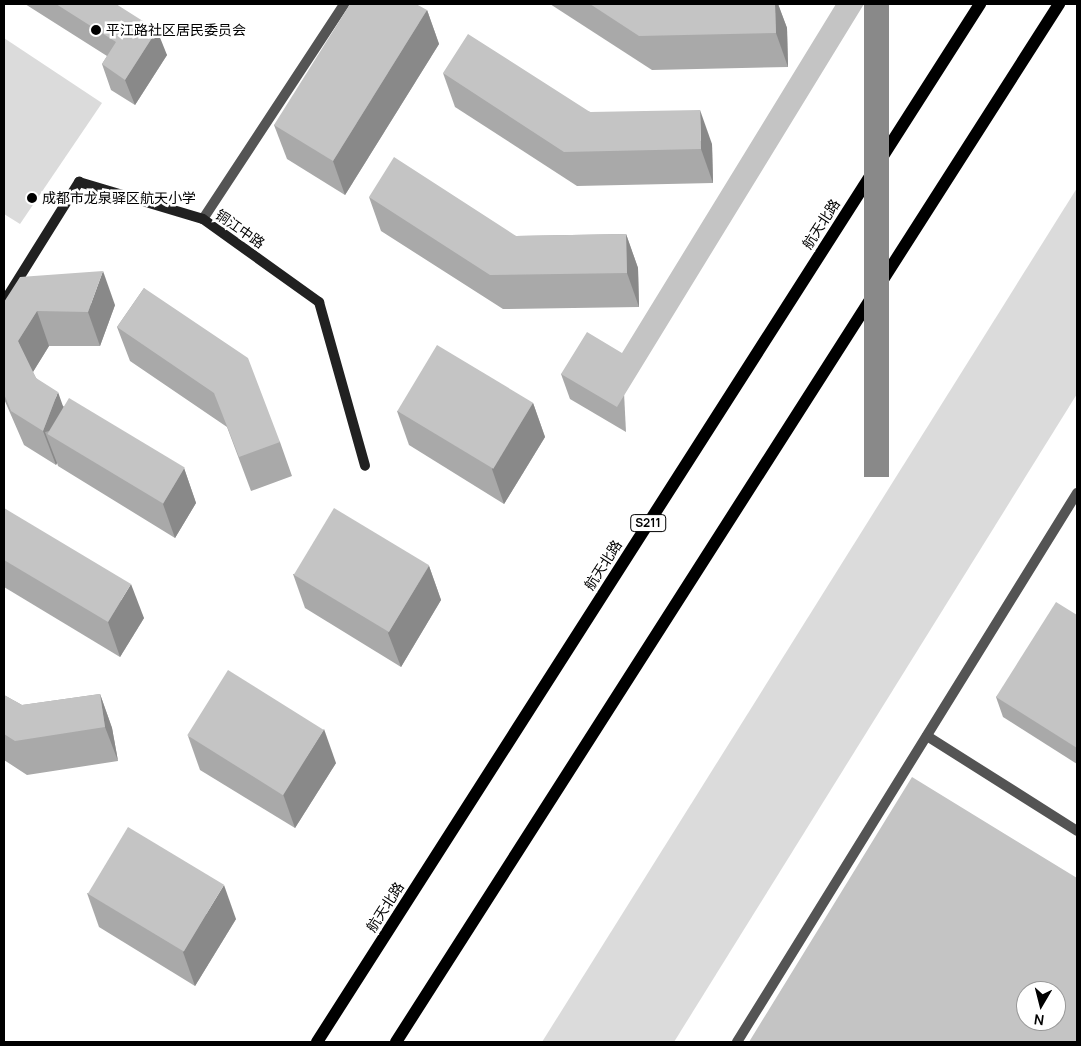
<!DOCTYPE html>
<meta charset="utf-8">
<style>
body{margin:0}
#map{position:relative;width:1081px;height:1046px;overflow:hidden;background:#fff;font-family:Manrope,"Noto Sans SC",sans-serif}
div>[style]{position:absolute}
.green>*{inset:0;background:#dbdbdb}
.lane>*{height:10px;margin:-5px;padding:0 5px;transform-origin:5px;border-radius:5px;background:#545454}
.street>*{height:10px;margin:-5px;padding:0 5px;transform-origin:5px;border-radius:5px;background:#545454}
.secondary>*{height:10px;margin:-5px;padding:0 5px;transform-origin:5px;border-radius:5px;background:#212121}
.primary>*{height:12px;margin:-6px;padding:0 6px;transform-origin:6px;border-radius:6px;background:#000}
.wall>*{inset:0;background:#a9a9a9}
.shaded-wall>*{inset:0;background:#898989;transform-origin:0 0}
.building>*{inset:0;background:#c4c4c4;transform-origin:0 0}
.dots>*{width:14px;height:14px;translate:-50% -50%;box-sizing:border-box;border:2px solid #fff;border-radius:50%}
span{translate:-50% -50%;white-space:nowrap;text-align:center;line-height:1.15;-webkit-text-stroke:5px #fff;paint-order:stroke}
.shield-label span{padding:1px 4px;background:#fff;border:1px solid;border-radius:4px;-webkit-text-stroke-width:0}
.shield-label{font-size:12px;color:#000;font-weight:700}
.poi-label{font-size:14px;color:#000}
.left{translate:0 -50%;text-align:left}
.street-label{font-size:14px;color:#000}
.frame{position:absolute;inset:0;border:5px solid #000;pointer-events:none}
.north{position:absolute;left:1016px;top:981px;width:50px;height:50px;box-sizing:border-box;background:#fff;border:1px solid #999;border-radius:50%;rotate:188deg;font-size:14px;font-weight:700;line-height:20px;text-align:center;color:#000}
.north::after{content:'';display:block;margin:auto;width:18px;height:22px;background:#000;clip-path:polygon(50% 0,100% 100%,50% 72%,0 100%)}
</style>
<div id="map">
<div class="green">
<div style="clip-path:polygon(4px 38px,102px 103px,20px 224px,4px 214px)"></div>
<div style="clip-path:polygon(1077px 188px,1077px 394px,674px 1042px,542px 1042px)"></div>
</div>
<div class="lane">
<div style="left:927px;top:736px;width:178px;rotate:32.3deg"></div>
<div style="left:737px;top:1042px;width:646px;rotate:-58.23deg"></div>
</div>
<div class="street">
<div style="left:203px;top:219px;width:257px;rotate:-56.7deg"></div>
</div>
<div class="secondary">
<div style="left:4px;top:302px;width:142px;rotate:-58deg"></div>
<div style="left:79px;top:182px;width:129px;rotate:16.6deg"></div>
<div style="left:203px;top:219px;width:143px;rotate:35.6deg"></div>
<div style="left:319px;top:302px;width:170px;rotate:74.3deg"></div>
</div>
<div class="primary">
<div style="left:317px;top:1042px;width:1232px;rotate:-57.43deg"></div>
<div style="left:396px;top:1042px;width:1232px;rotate:-57.43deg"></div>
</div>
<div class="wall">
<div style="clip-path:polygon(25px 4px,116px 4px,167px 55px,135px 105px,111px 90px,102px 64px,107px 56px)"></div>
<div style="clip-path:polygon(550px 4px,778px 4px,787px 28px,788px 67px,652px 70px)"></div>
<div style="clip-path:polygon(427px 10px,439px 44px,345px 195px,287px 159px,274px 125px)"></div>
<div style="clip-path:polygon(443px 73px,712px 144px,713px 183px,577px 186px,455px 107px)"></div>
<div style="clip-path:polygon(369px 197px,516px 236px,626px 234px,638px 268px,639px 307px,503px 309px,381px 231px)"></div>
<div style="clip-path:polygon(144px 288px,280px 442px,292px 476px,251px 491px,227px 427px,130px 361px,117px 327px)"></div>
<div style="clip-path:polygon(4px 302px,115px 305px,100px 346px,49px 346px,33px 372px,36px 378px,63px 406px,184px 468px,196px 503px,175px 538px,58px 466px,57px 463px,56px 465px,24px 445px,4px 399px)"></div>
<div style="clip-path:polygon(622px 353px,626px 432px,570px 399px,561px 374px)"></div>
<div style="clip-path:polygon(533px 403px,545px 437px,504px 504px,409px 445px,397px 411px)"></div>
<div style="clip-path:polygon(4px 508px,144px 618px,120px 657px,4px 587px)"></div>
<div style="clip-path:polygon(429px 566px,441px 600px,401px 667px,305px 608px,293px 574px)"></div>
<div style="clip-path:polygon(1077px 615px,1077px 764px,1003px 717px,996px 697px)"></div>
<div style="clip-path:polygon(100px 694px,112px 728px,118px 761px,27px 775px,4px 760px,4px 695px,22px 705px)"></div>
<div style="clip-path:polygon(188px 736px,336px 763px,295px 828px,200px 770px)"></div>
<div style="clip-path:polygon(87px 893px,236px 919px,195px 986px,99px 927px)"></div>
</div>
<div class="shaded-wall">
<div style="clip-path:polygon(775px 4px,778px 4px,787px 28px,788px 67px,776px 33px)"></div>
<div style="left:864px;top:4px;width:25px;height:473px"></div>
<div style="clip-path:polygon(427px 10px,439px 44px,345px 195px,333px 161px)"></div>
<div style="clip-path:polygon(157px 30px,167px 55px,135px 105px,125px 80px)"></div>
<div style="clip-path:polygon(700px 110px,712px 144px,713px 183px,701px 149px)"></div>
<div style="clip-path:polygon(626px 234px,638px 268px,639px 307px,627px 273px)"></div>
<div style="clip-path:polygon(103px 271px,115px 305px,100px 346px,88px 312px)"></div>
<div style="clip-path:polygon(37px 311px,49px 346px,31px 375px,18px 341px)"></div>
<div style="clip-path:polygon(58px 392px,70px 426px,45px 432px,57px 463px,56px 465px,43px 431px)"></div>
<div style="clip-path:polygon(533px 403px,545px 437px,504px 504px,492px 469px)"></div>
<div style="clip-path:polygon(184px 468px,196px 503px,175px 538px,163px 504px)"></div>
<div style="clip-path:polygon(429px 566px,441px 600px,401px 667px,388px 633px)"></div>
<div style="clip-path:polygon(131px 584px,144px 618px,120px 657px,108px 622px)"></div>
<div style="clip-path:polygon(100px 694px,112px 728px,118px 761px,105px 727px)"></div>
<div style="clip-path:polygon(324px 729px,336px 763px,295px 828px,283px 794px)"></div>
<div style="clip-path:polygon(224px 885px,236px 919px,195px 986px,183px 952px)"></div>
</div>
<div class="building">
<div style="clip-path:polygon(56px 4px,116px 4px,157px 30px,125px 80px,102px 64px,116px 42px)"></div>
<div style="clip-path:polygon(350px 4px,416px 4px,427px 10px,333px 161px,274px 125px)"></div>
<div style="clip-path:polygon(590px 4px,775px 4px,776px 33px,639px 36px)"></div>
<div style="clip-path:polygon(836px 4px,864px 4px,617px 407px,561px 374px,587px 332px,622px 353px)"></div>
<div style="clip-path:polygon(468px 34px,590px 112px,700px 110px,701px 149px,564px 152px,443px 73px)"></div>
<div style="clip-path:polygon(394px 157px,516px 236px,626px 234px,627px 273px,490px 275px,369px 197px)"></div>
<div style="clip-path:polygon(103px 271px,88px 312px,37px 311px,18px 341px,36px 378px,58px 392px,43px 431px,11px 411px,4px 394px,4px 302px,20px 277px)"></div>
<div style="clip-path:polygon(144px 288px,248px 358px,280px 442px,239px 457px,214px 393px,117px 327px)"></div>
<div style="left:437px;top:345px;width:112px;height:77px;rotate:31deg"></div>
<div style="left:69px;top:398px;width:135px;height:42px;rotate:31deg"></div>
<div style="clip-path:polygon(4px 508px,131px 584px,108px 622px,4px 560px)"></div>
<div style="left:334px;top:508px;width:111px;height:78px;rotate:31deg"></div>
<div style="clip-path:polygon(1056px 602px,1077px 615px,1077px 748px,996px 697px)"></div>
<div style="left:228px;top:670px;width:113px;height:77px;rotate:32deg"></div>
<div style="clip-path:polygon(100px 694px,105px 727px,15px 741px,4px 734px,4px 695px,22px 705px)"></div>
<div style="clip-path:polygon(evenodd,912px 777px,1077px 878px,1077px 1042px,749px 1042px,912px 777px,1026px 991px,1056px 991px,1056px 1021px,1026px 1021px,1026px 991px)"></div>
<div style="left:128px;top:827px;width:112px;height:78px;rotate:31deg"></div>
</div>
<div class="dots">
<div style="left:96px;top:30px;background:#000"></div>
<div style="left:32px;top:198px;background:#000"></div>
</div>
<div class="shield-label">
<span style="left:648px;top:523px">S211</span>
</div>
<div class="poi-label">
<span class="left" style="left:106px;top:30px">平江路社区居民委员会</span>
<span class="left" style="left:42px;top:198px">成都市龙泉驿区航天小学</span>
</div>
<div class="street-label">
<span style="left:821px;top:224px;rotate:-57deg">航天北路</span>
<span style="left:240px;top:229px;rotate:35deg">铜江中路</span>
<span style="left:603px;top:565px;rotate:-57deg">航天北路</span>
<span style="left:385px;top:907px;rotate:-57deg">航天北路</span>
</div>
<div class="frame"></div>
<div class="north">N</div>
</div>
